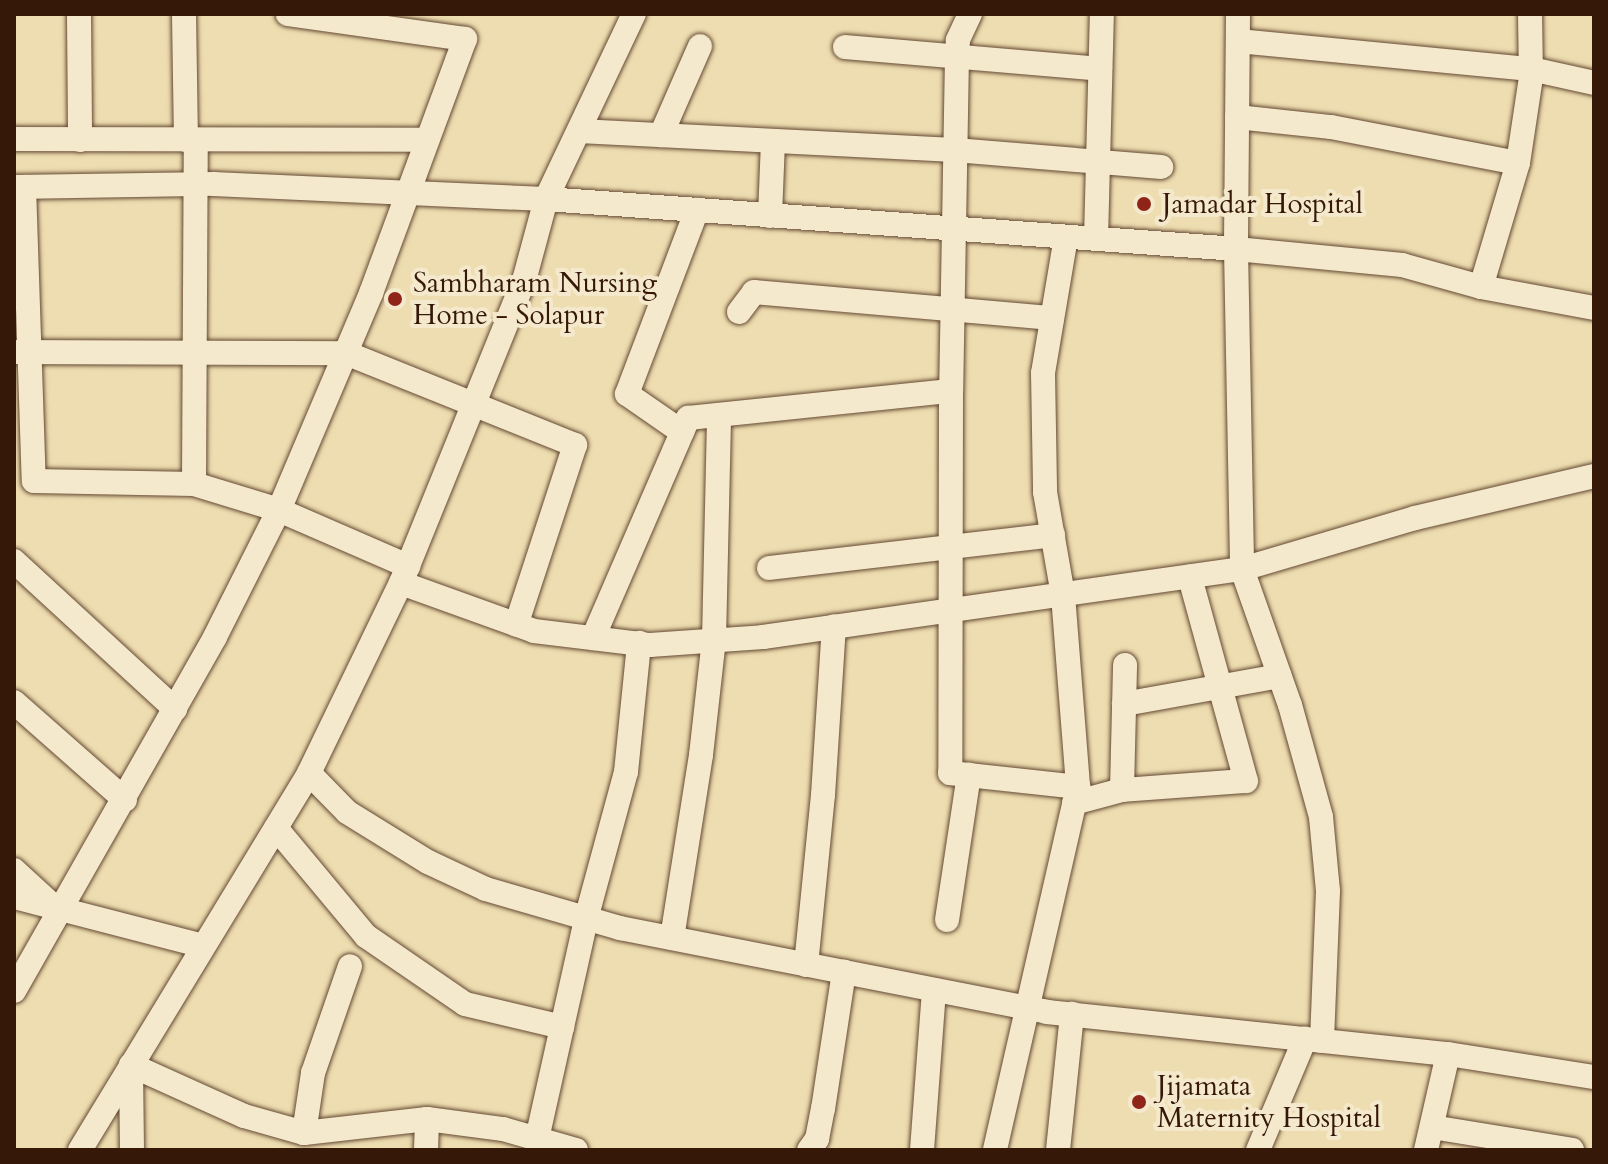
<!DOCTYPE html>
<style>
body{margin:0}
#map{position:relative;width:1608px;height:1164px;overflow:hidden;background:#eeddb0;font-family:Cardo,serif}
div>[style]{position:absolute}
.roads{filter:drop-shadow(0 0 2px #644933) drop-shadow(0 0 2px #644933)}
.minor>*{height:24px;margin:-12px;padding:0 12px;transform-origin:12px;border-radius:12px;background:#f4e9cc}
.dots>*{width:22px;height:22px;translate:-50% -50%;box-sizing:border-box;border:4px solid #f4e9cc;border-radius:50%}
span{translate:-50% -50%;white-space:nowrap;text-align:center;line-height:1.15;-webkit-text-stroke:8px #f4e9cc;paint-order:stroke}
.poi-label{font-size:28px;color:#361809}
.left{translate:0 -50%;text-align:left}
.frame{position:absolute;inset:0;border:16px solid #361809;pointer-events:none}
</style>
<div id="map">
<div class="roads">
<div class="minor">
<div style="left:79px;top:14px;width:126px;rotate:89.5deg"></div>
<div style="left:184px;top:14px;width:126px;rotate:89.1deg"></div>
<div style="left:970px;top:14px;width:29px;rotate:115deg"></div>
<div style="left:958px;top:40px;width:16px;rotate:94deg"></div>
<div style="left:957px;top:56px;width:335px;rotate:91deg"></div>
<div style="left:951px;top:391px;width:382px;rotate:90.1deg"></div>
<div style="left:950px;top:773px;width:129px;rotate:6.2deg"></div>
<div style="left:1078px;top:787px;width:372px;rotate:102.9deg"></div>
<div style="left:1238px;top:14px;width:235px;rotate:90.5deg"></div>
<div style="left:1236px;top:249px;width:320px;rotate:88.9deg"></div>
<div style="left:1242px;top:569px;width:144px;rotate:70.6deg"></div>
<div style="left:1290px;top:705px;width:116px;rotate:74.5deg"></div>
<div style="left:1321px;top:817px;width:74px;rotate:84.6deg"></div>
<div style="left:1328px;top:891px;width:150px;rotate:92.3deg"></div>
<div style="left:1238px;top:41px;width:294px;rotate:5.5deg"></div>
<div style="left:1531px;top:69px;width:65px;rotate:12.5deg"></div>
<div style="left:845px;top:47px;width:256px;rotate:4.9deg"></div>
<div style="left:1237px;top:117px;width:95px;rotate:6.1deg"></div>
<div style="left:1331px;top:127px;width:190px;rotate:10.9deg"></div>
<div style="left:579px;top:131px;width:376px;rotate:2.9deg"></div>
<div style="left:955px;top:150px;width:207px;rotate:4.7deg"></div>
<div style="left:661px;top:135px;width:97px;rotate:-66.3deg"></div>
<div style="left:14px;top:139px;width:413px;rotate:0.1deg"></div>
<div style="left:14px;top:187px;width:199px;rotate:-0.9deg"></div>
<div style="left:213px;top:184px;width:333px;rotate:2.6deg"></div>
<div style="left:546px;top:199px;width:692px;rotate:4.14deg"></div>
<div style="left:1236px;top:249px;width:167px;rotate:5.5deg"></div>
<div style="left:1402px;top:265px;width:82px;rotate:15.6deg"></div>
<div style="left:1481px;top:287px;width:115px;rotate:10.5deg"></div>
<div style="left:24px;top:187px;width:294px;rotate:88.1deg"></div>
<div style="left:34px;top:481px;width:160px;rotate:1.1deg"></div>
<div style="left:194px;top:484px;width:89px;rotate:17deg"></div>
<div style="left:279px;top:510px;width:141px;rotate:23.5deg"></div>
<div style="left:770px;top:216px;width:75px;rotate:-87.7deg"></div>
<div style="left:1066px;top:237px;width:138px;rotate:99.6deg"></div>
<div style="left:1043px;top:373px;width:119px;rotate:89deg"></div>
<div style="left:1045px;top:492px;width:105px;rotate:80.1deg"></div>
<div style="left:1063px;top:595px;width:193px;rotate:85.5deg"></div>
<div style="left:1096px;top:239px;width:225px;rotate:-88.5deg"></div>
<div style="left:1481px;top:287px;width:129px;rotate:-73.4deg"></div>
<div style="left:1518px;top:163px;width:87px;rotate:-81.4deg"></div>
<div style="left:1531px;top:77px;width:63px;rotate:-90.9deg"></div>
<div style="left:739px;top:312px;width:25px;rotate:-53deg"></div>
<div style="left:754px;top:292px;width:299px;rotate:5deg"></div>
<div style="left:14px;top:352px;width:332px;rotate:0.2deg"></div>
<div style="left:346px;top:353px;width:247px;rotate:21.9deg"></div>
<div style="left:575px;top:445px;width:189px;rotate:108.1deg"></div>
<div style="left:682px;top:432px;width:67px;rotate:-145.4deg"></div>
<div style="left:627px;top:394px;width:197px;rotate:-69.2deg"></div>
<div style="left:194px;top:484px;width:344px;rotate:-89.7deg"></div>
<div style="left:14px;top:561px;width:219px;rotate:42.6deg"></div>
<div style="left:769px;top:568px;width:286px;rotate:-6.6deg"></div>
<div style="left:401px;top:583px;width:141px;rotate:19.8deg"></div>
<div style="left:534px;top:631px;width:117px;rotate:6.9deg"></div>
<div style="left:650px;top:645px;width:113px;rotate:-4deg"></div>
<div style="left:763px;top:637px;width:484px;rotate:-8.1deg"></div>
<div style="left:1242px;top:569px;width:180px;rotate:-16.4deg"></div>
<div style="left:1415px;top:518px;width:184px;rotate:-13.2deg"></div>
<div style="left:593px;top:638px;width:240px;rotate:-66.6deg"></div>
<div style="left:688px;top:418px;width:264px;rotate:-5.9deg"></div>
<div style="left:14px;top:702px;width:148px;rotate:41.4deg"></div>
<div style="left:1124px;top:704px;width:158px;rotate:-10.2deg"></div>
<div style="left:309px;top:773px;width:54px;rotate:45.7deg"></div>
<div style="left:347px;top:812px;width:95px;rotate:31.7deg"></div>
<div style="left:428px;top:862px;width:64px;rotate:25deg"></div>
<div style="left:486px;top:889px;width:140px;rotate:16.2deg"></div>
<div style="left:620px;top:928px;width:435px;rotate:11.1deg"></div>
<div style="left:1047px;top:1012px;width:403px;rotate:6deg"></div>
<div style="left:1448px;top:1054px;width:148px;rotate:9deg"></div>
<div style="left:1122px;top:790px;width:125px;rotate:-88.6deg"></div>
<div style="left:1074px;top:803px;width:50px;rotate:-15.2deg"></div>
<div style="left:1122px;top:790px;width:124px;rotate:-4.2deg"></div>
<div style="left:1246px;top:781px;width:212px;rotate:-105.4deg"></div>
<div style="left:276px;top:828px;width:141px;rotate:50.2deg"></div>
<div style="left:366px;top:936px;width:120px;rotate:34.5deg"></div>
<div style="left:465px;top:1004px;width:100px;rotate:13.3deg"></div>
<div style="left:14px;top:870px;width:50px;rotate:42.6deg"></div>
<div style="left:14px;top:897px;width:195px;rotate:14.5deg"></div>
<div style="left:947px;top:920px;width:147px;rotate:-81.4deg"></div>
<div style="left:672px;top:938px;width:185px;rotate:-81deg"></div>
<div style="left:701px;top:755px;width:116px;rotate:-83.6deg"></div>
<div style="left:714px;top:640px;width:225px;rotate:-88.7deg"></div>
<div style="left:806px;top:965px;width:171px;rotate:-84.3deg"></div>
<div style="left:823px;top:795px;width:169px;rotate:-86.3deg"></div>
<div style="left:14px;top:991px;width:407px;rotate:-60.4deg"></div>
<div style="left:215px;top:637px;width:142px;rotate:-63.3deg"></div>
<div style="left:279px;top:510px;width:236px;rotate:-67deg"></div>
<div style="left:371px;top:293px;width:271px;rotate:-69.7deg"></div>
<div style="left:465px;top:39px;width:179px;rotate:-172deg"></div>
<div style="left:1432px;top:1127px;width:142px;rotate:9.3deg"></div>
<div style="left:304px;top:1133px;width:61px;rotate:-81.5deg"></div>
<div style="left:313px;top:1073px;width:113px;rotate:-70.9deg"></div>
<div style="left:537px;top:1139px;width:225px;rotate:-77.4deg"></div>
<div style="left:586px;top:919px;width:152px;rotate:-74.8deg"></div>
<div style="left:626px;top:772px;width:130px;rotate:-84.2deg"></div>
<div style="left:80px;top:1150px;width:441px;rotate:-58.7deg"></div>
<div style="left:309px;top:773px;width:211px;rotate:-64.2deg"></div>
<div style="left:401px;top:583px;width:330px;rotate:-67.9deg"></div>
<div style="left:525px;top:277px;width:81px;rotate:-74.9deg"></div>
<div style="left:546px;top:199px;width:205px;rotate:-64.6deg"></div>
<div style="left:132px;top:1150px;width:85px;rotate:-90.7deg"></div>
<div style="left:131px;top:1065px;width:124px;rotate:24.3deg"></div>
<div style="left:244px;top:1116px;width:62px;rotate:15.8deg"></div>
<div style="left:304px;top:1133px;width:124px;rotate:-6.5deg"></div>
<div style="left:427px;top:1119px;width:77px;rotate:7.5deg"></div>
<div style="left:503px;top:1129px;width:76px;rotate:16deg"></div>
<div style="left:426px;top:1150px;width:31px;rotate:-88deg"></div>
<div style="left:809px;top:1150px;width:14px;rotate:-54deg"></div>
<div style="left:817px;top:1139px;width:31px;rotate:-79deg"></div>
<div style="left:823px;top:1109px;width:139px;rotate:-81.3deg"></div>
<div style="left:922px;top:1150px;width:160px;rotate:-85.7deg"></div>
<div style="left:1058px;top:1150px;width:137px;rotate:-84.1deg"></div>
<div style="left:1258px;top:1150px;width:121px;rotate:-67.1deg"></div>
<div style="left:1426px;top:1150px;width:98px;rotate:-77.1deg"></div>
</div>
</div>
<div class="dots">
<div style="left:1144px;top:204px;background:#8f2418"></div>
<div style="left:395px;top:299px;background:#8f2418"></div>
<div style="left:1139px;top:1102px;background:#8f2418"></div>
</div>
<div class="poi-label">
<span class="left" style="left:1162px;top:204px">Jamadar Hospital</span>
<span class="left" style="left:413px;top:299px">Sambharam Nursing<br>Home - Solapur</span>
<span class="left" style="left:1157px;top:1102px">Jijamata<br>Maternity Hospital</span>
</div>
<div class="frame"></div>
</div>
